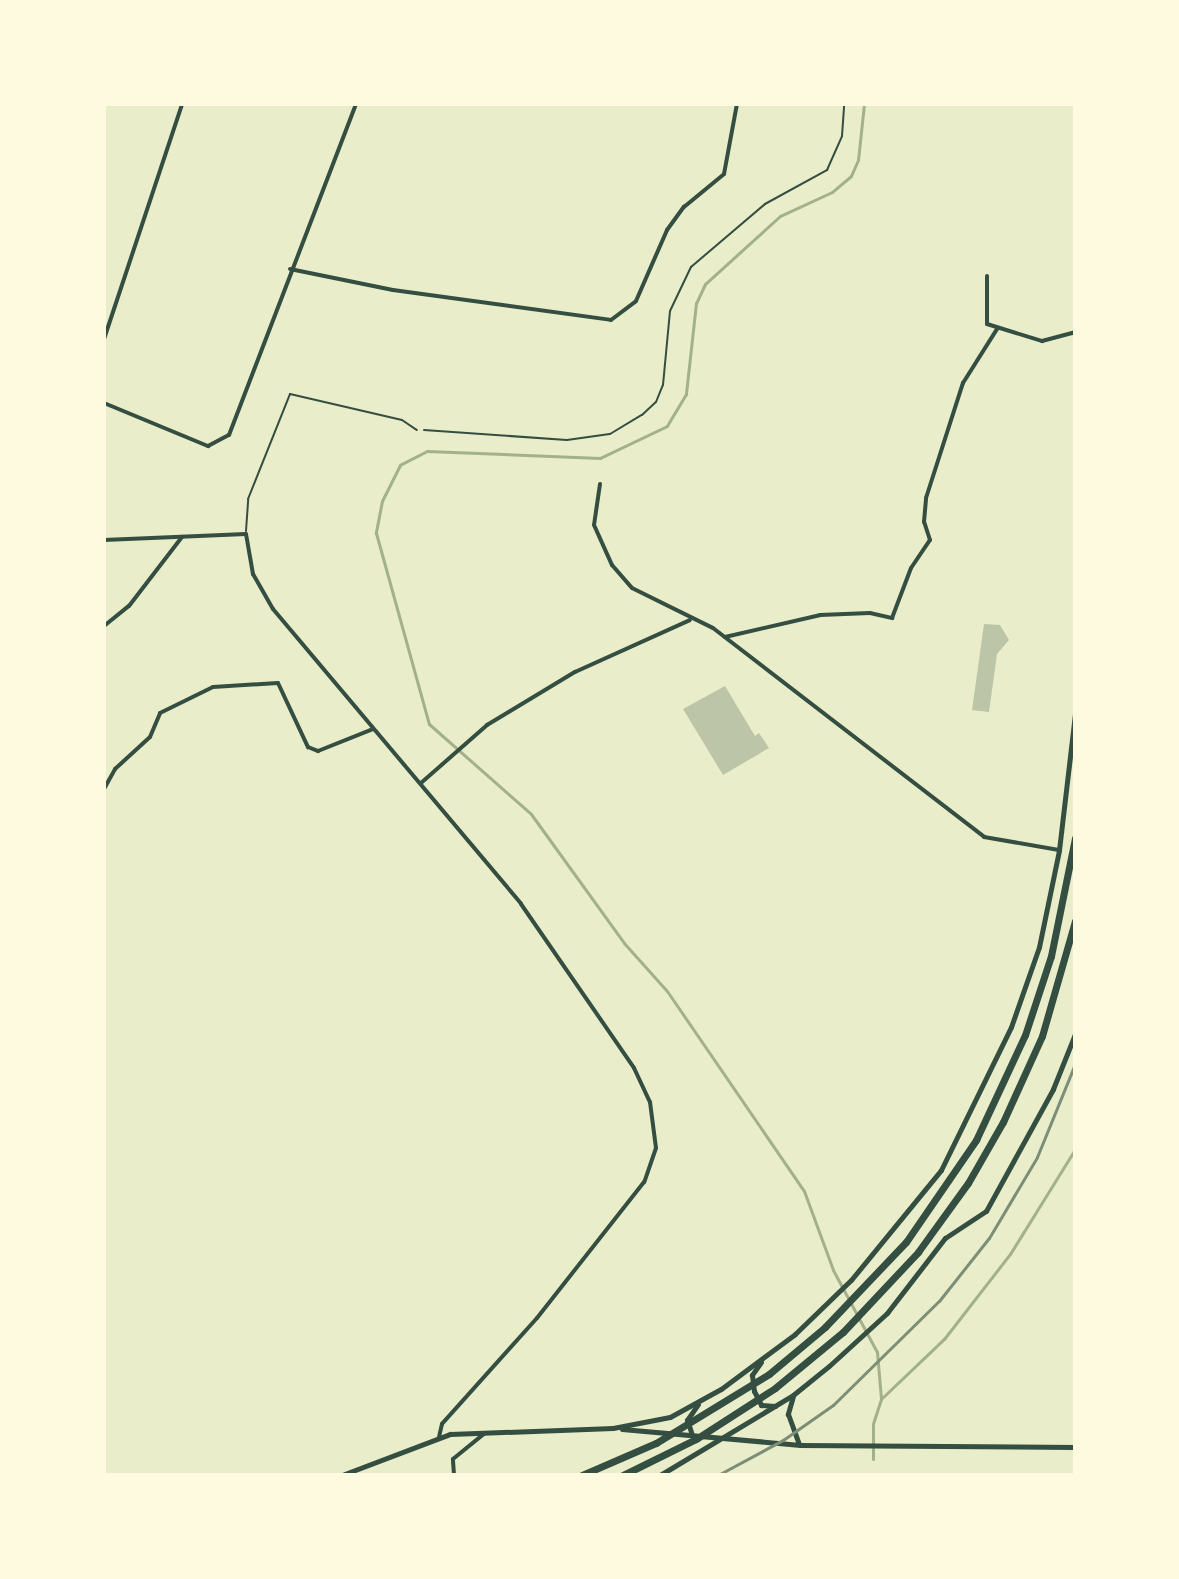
<!DOCTYPE html>
<style>
body{margin:0}
#map{position:relative;width:1179px;height:1579px;overflow:hidden;background:#e9edc9;font-family:Karla,sans-serif}
div>[style]{position:absolute}
.stream>*{height:3px;margin:-1.5px;padding:0 1.5px;transform-origin:1.5px;border-radius:1.5px;background:#a3b18a}
.building>*{inset:0;background:#bcc5a7}
.path>*{height:2px;margin:-1px;padding:0 1px;transform-origin:1px;border-radius:1px;background:#344e41}
.service>*{height:2px;margin:-1px;padding:0 1px;transform-origin:1px;border-radius:1px;background:#344e41}
.minor>*{height:4px;margin:-2px;padding:0 2px;transform-origin:2px;border-radius:2px;background:#344e41}
.tertiary>*{height:5px;margin:-2.5px;padding:0 2.5px;transform-origin:2.5px;border-radius:2.5px;background:#344e41}
.trunk>*{height:7px;margin:-3.5px;padding:0 3.5px;transform-origin:3.5px;border-radius:3.5px;background:#344e41}
.rail>*{height:3px;margin:-1.5px;padding:0 1.5px;transform-origin:1.5px;border-radius:1.5px;background:#7c8e77}
span{translate:-50% -50%;white-space:nowrap;text-align:center;line-height:1.15;-webkit-text-stroke:6px #fefae0;paint-order:stroke}
.frame{position:absolute;inset:0;border:106px solid #fefae0;pointer-events:none}
</style>
<div id="map">
<div class="stream">
<div style="left:864px;top:104px;width:56px;rotate:96.1deg"></div>
<div style="left:858px;top:160px;width:17px;rotate:114deg"></div>
<div style="left:851px;top:176px;width:25px;rotate:140deg"></div>
<div style="left:832px;top:192px;width:57px;rotate:155.2deg"></div>
<div style="left:780px;top:216px;width:101px;rotate:137.8deg"></div>
<div style="left:705px;top:284px;width:21px;rotate:115deg"></div>
<div style="left:696px;top:303px;width:92px;rotate:96.3deg"></div>
<div style="left:686px;top:394px;width:37px;rotate:121deg"></div>
<div style="left:667px;top:426px;width:74px;rotate:154.5deg"></div>
<div style="left:600px;top:458px;width:173px;rotate:-177.7deg"></div>
<div style="left:427px;top:451px;width:30px;rotate:153deg"></div>
<div style="left:400px;top:465px;width:40px;rotate:116.6deg"></div>
<div style="left:382px;top:501px;width:33px;rotate:101deg"></div>
<div style="left:376px;top:533px;width:198px;rotate:74.5deg"></div>
<div style="left:429px;top:724px;width:136px;rotate:41.4deg"></div>
<div style="left:531px;top:814px;width:159px;rotate:54.2deg"></div>
<div style="left:624px;top:943px;width:64px;rotate:48.1deg"></div>
<div style="left:667px;top:991px;width:242px;rotate:55.6deg"></div>
<div style="left:804px;top:1191px;width:84px;rotate:69.8deg"></div>
<div style="left:833px;top:1270px;width:93px;rotate:61.8deg"></div>
<div style="left:877px;top:1352px;width:47px;rotate:85.1deg"></div>
<div style="left:881px;top:1399px;width:26px;rotate:108deg"></div>
<div style="left:873px;top:1424px;width:35px;rotate:90deg"></div>
<div style="left:882px;top:1398px;width:86px;rotate:-43.6deg"></div>
<div style="left:944px;top:1339px;width:108px;rotate:-52.2deg"></div>
<div style="left:1010px;top:1254px;width:123px;rotate:-58.2deg"></div>
</div>
<div class="building">
<div style="clip-path:polygon(984px 624px,1000px 625px,1009px 640px,997px 654px,989px 712px,972px 710px)"></div>
<div style="clip-path:polygon(725px 686px,755px 736px,759px 733px,769px 748px,723px 775px,683px 709px)"></div>
</div>
<div class="path">
<div style="left:424px;top:430px;width:143px;rotate:4deg"></div>
<div style="left:567px;top:440px;width:43px;rotate:-7.9deg"></div>
<div style="left:610px;top:434px;width:37px;rotate:-31deg"></div>
<div style="left:642px;top:415px;width:19px;rotate:-43deg"></div>
<div style="left:656px;top:402px;width:18px;rotate:-68deg"></div>
<div style="left:663px;top:385px;width:74px;rotate:-84.6deg"></div>
<div style="left:670px;top:311px;width:49px;rotate:-64.5deg"></div>
<div style="left:691px;top:267px;width:97px;rotate:-40.4deg"></div>
<div style="left:765px;top:204px;width:71px;rotate:-28.7deg"></div>
<div style="left:827px;top:170px;width:37px;rotate:-66deg"></div>
<div style="left:842px;top:136px;width:32px;rotate:-86deg"></div>
</div>
<div class="service">
<div style="left:246px;top:531px;width:32px;rotate:-86deg"></div>
<div style="left:248px;top:499px;width:113px;rotate:-68.2deg"></div>
<div style="left:290px;top:394px;width:115px;rotate:13.1deg"></div>
<div style="left:402px;top:420px;width:18px;rotate:34deg"></div>
</div>
<div class="minor">
<div style="left:290px;top:269px;width:105px;rotate:11.5deg"></div>
<div style="left:393px;top:290px;width:220px;rotate:7.8deg"></div>
<div style="left:611px;top:320px;width:31px;rotate:-37deg"></div>
<div style="left:636px;top:301px;width:77px;rotate:-66.4deg"></div>
<div style="left:667px;top:230px;width:29px;rotate:-54deg"></div>
<div style="left:684px;top:207px;width:52px;rotate:-39.5deg"></div>
<div style="left:724px;top:174px;width:71px;rotate:-79.5deg"></div>
<div style="left:987px;top:276px;width:48px;rotate:90deg"></div>
<div style="left:987px;top:324px;width:58px;rotate:17.2deg"></div>
<div style="left:1042px;top:341px;width:34px;rotate:-15deg"></div>
<div style="left:104px;top:339px;width:248px;rotate:-71.6deg"></div>
<div style="left:104px;top:403px;width:113px;rotate:22.5deg"></div>
<div style="left:208px;top:446px;width:24px;rotate:-28deg"></div>
<div style="left:229px;top:435px;width:355px;rotate:-69deg"></div>
<div style="left:600px;top:484px;width:41px;rotate:98.3deg"></div>
<div style="left:594px;top:525px;width:44px;rotate:65.8deg"></div>
<div style="left:612px;top:565px;width:30px;rotate:49deg"></div>
<div style="left:632px;top:588px;width:90px;rotate:26.3deg"></div>
<div style="left:713px;top:628px;width:342px;rotate:37.6deg"></div>
<div style="left:984px;top:837px;width:76px;rotate:9.8deg"></div>
<div style="left:104px;top:540px;width:142px;rotate:-2.4deg"></div>
<div style="left:246px;top:534px;width:41px;rotate:80.1deg"></div>
<div style="left:253px;top:574px;width:40px;rotate:60.3deg"></div>
<div style="left:273px;top:609px;width:385px;rotate:49.9deg"></div>
<div style="left:521px;top:904px;width:199px;rotate:55.4deg"></div>
<div style="left:634px;top:1068px;width:38px;rotate:65deg"></div>
<div style="left:650px;top:1102px;width:46px;rotate:82.6deg"></div>
<div style="left:656px;top:1148px;width:36px;rotate:109deg"></div>
<div style="left:644px;top:1182px;width:173px;rotate:128.2deg"></div>
<div style="left:537px;top:1318px;width:142px;rotate:131.9deg"></div>
<div style="left:442px;top:1424px;width:13px;rotate:103deg"></div>
<div style="left:104px;top:626px;width:32px;rotate:-39deg"></div>
<div style="left:129px;top:606px;width:87px;rotate:-52.5deg"></div>
<div style="left:725px;top:637px;width:98px;rotate:-13deg"></div>
<div style="left:820px;top:615px;width:50px;rotate:-2.3deg"></div>
<div style="left:870px;top:613px;width:23px;rotate:13deg"></div>
<div style="left:892px;top:618px;width:53px;rotate:-69.2deg"></div>
<div style="left:911px;top:568px;width:34px;rotate:-56deg"></div>
<div style="left:930px;top:540px;width:19px;rotate:-108deg"></div>
<div style="left:924px;top:522px;width:24px;rotate:-85deg"></div>
<div style="left:926px;top:498px;width:121px;rotate:-72.2deg"></div>
<div style="left:963px;top:383px;width:64px;rotate:-57.8deg"></div>
<div style="left:421px;top:783px;width:88px;rotate:-41.3deg"></div>
<div style="left:487px;top:725px;width:103px;rotate:-31.1deg"></div>
<div style="left:575px;top:672px;width:126px;rotate:-24.3deg"></div>
<div style="left:104px;top:789px;width:23px;rotate:-61deg"></div>
<div style="left:115px;top:769px;width:47px;rotate:-42.4deg"></div>
<div style="left:150px;top:737px;width:26px;rotate:-67deg"></div>
<div style="left:160px;top:713px;width:59px;rotate:-26.1deg"></div>
<div style="left:213px;top:687px;width:65px;rotate:-3.5deg"></div>
<div style="left:278px;top:683px;width:71px;rotate:64.9deg"></div>
<div style="left:308px;top:747px;width:11px;rotate:22deg"></div>
<div style="left:318px;top:751px;width:59px;rotate:-21.8deg"></div>
<div style="left:454px;top:1475px;width:16px;rotate:-94deg"></div>
<div style="left:453px;top:1459px;width:41px;rotate:-39.1deg"></div>
</div>
<div class="tertiary">
<div style="left:761px;top:1362px;width:16px;rotate:125deg"></div>
<div style="left:752px;top:1375px;width:16px;rotate:83deg"></div>
<div style="left:754px;top:1391px;width:16px;rotate:63deg"></div>
<div style="left:761px;top:1405px;width:14px;rotate:4deg"></div>
<div style="left:793px;top:1396px;width:19px;rotate:106deg"></div>
<div style="left:788px;top:1414px;width:32px;rotate:70deg"></div>
<div style="left:622px;top:1429px;width:179px;rotate:5.1deg"></div>
<div style="left:800px;top:1445px;width:275px;rotate:0.4deg"></div>
<div style="left:692px;top:1435px;width:16px;rotate:-108deg"></div>
<div style="left:687px;top:1420px;width:19px;rotate:-55deg"></div>
<div style="left:342px;top:1475px;width:116px;rotate:-20.8deg"></div>
<div style="left:450px;top:1434px;width:163px;rotate:-2.1deg"></div>
<div style="left:613px;top:1428px;width:58px;rotate:-10.9deg"></div>
<div style="left:670px;top:1417px;width:58px;rotate:-28.8deg"></div>
<div style="left:721px;top:1389px;width:92px;rotate:-36.6deg"></div>
<div style="left:795px;top:1334px;width:78px;rotate:-44deg"></div>
<div style="left:851px;top:1280px;width:142px;rotate:-50.7deg"></div>
<div style="left:941px;top:1170px;width:159px;rotate:-63.9deg"></div>
<div style="left:1011px;top:1027px;width:85px;rotate:-70.7deg"></div>
<div style="left:1039px;top:947px;width:99px;rotate:-78.3deg"></div>
<div style="left:1059px;top:850px;width:138px;rotate:-83.3deg"></div>
<div style="left:660px;top:1475px;width:155px;rotate:-31deg"></div>
<div style="left:793px;top:1395px;width:46px;rotate:-38.9deg"></div>
<div style="left:829px;top:1366px;width:79px;rotate:-42.4deg"></div>
<div style="left:887px;top:1313px;width:95px;rotate:-52.3deg"></div>
<div style="left:945px;top:1238px;width:49px;rotate:-33.4deg"></div>
<div style="left:986px;top:1211px;width:139px;rotate:-61.2deg"></div>
<div style="left:1053px;top:1089px;width:59px;rotate:-68.2deg"></div>
</div>
<div class="trunk">
<div style="left:582px;top:1475px;width:81px;rotate:-23.4deg"></div>
<div style="left:656px;top:1443px;width:132px;rotate:-31.4deg"></div>
<div style="left:769px;top:1374px;width:73px;rotate:-40deg"></div>
<div style="left:825px;top:1327px;width:117px;rotate:-46.4deg"></div>
<div style="left:906px;top:1242px;width:124px;rotate:-55.5deg"></div>
<div style="left:976px;top:1140px;width:116px;rotate:-65deg"></div>
<div style="left:1025px;top:1035px;width:83px;rotate:-71.8deg"></div>
<div style="left:1051px;top:956px;width:120px;rotate:-78.5deg"></div>
<div style="left:623px;top:1475px;width:81px;rotate:-26.3deg"></div>
<div style="left:696px;top:1439px;width:94px;rotate:-32.8deg"></div>
<div style="left:775px;top:1388px;width:88px;rotate:-39.5deg"></div>
<div style="left:843px;top:1332px;width:110px;rotate:-46.8deg"></div>
<div style="left:918px;top:1252px;width:85px;rotate:-54.1deg"></div>
<div style="left:968px;top:1183px;width:70px;rotate:-60.2deg"></div>
<div style="left:1003px;top:1122px;width:94px;rotate:-65.6deg"></div>
<div style="left:1042px;top:1036px;width:120px;rotate:-74deg"></div>
</div>
<div class="rail">
<div style="left:718px;top:1475px;width:74px;rotate:-28.3deg"></div>
<div style="left:783px;top:1440px;width:61px;rotate:-35deg"></div>
<div style="left:833px;top:1405px;width:148px;rotate:-44.5deg"></div>
<div style="left:939px;top:1301px;width:80px;rotate:-51.6deg"></div>
<div style="left:989px;top:1238px;width:94px;rotate:-59.3deg"></div>
<div style="left:1037px;top:1157px;width:100px;rotate:-67.8deg"></div>
</div>
<div class="frame"></div>
</div>
